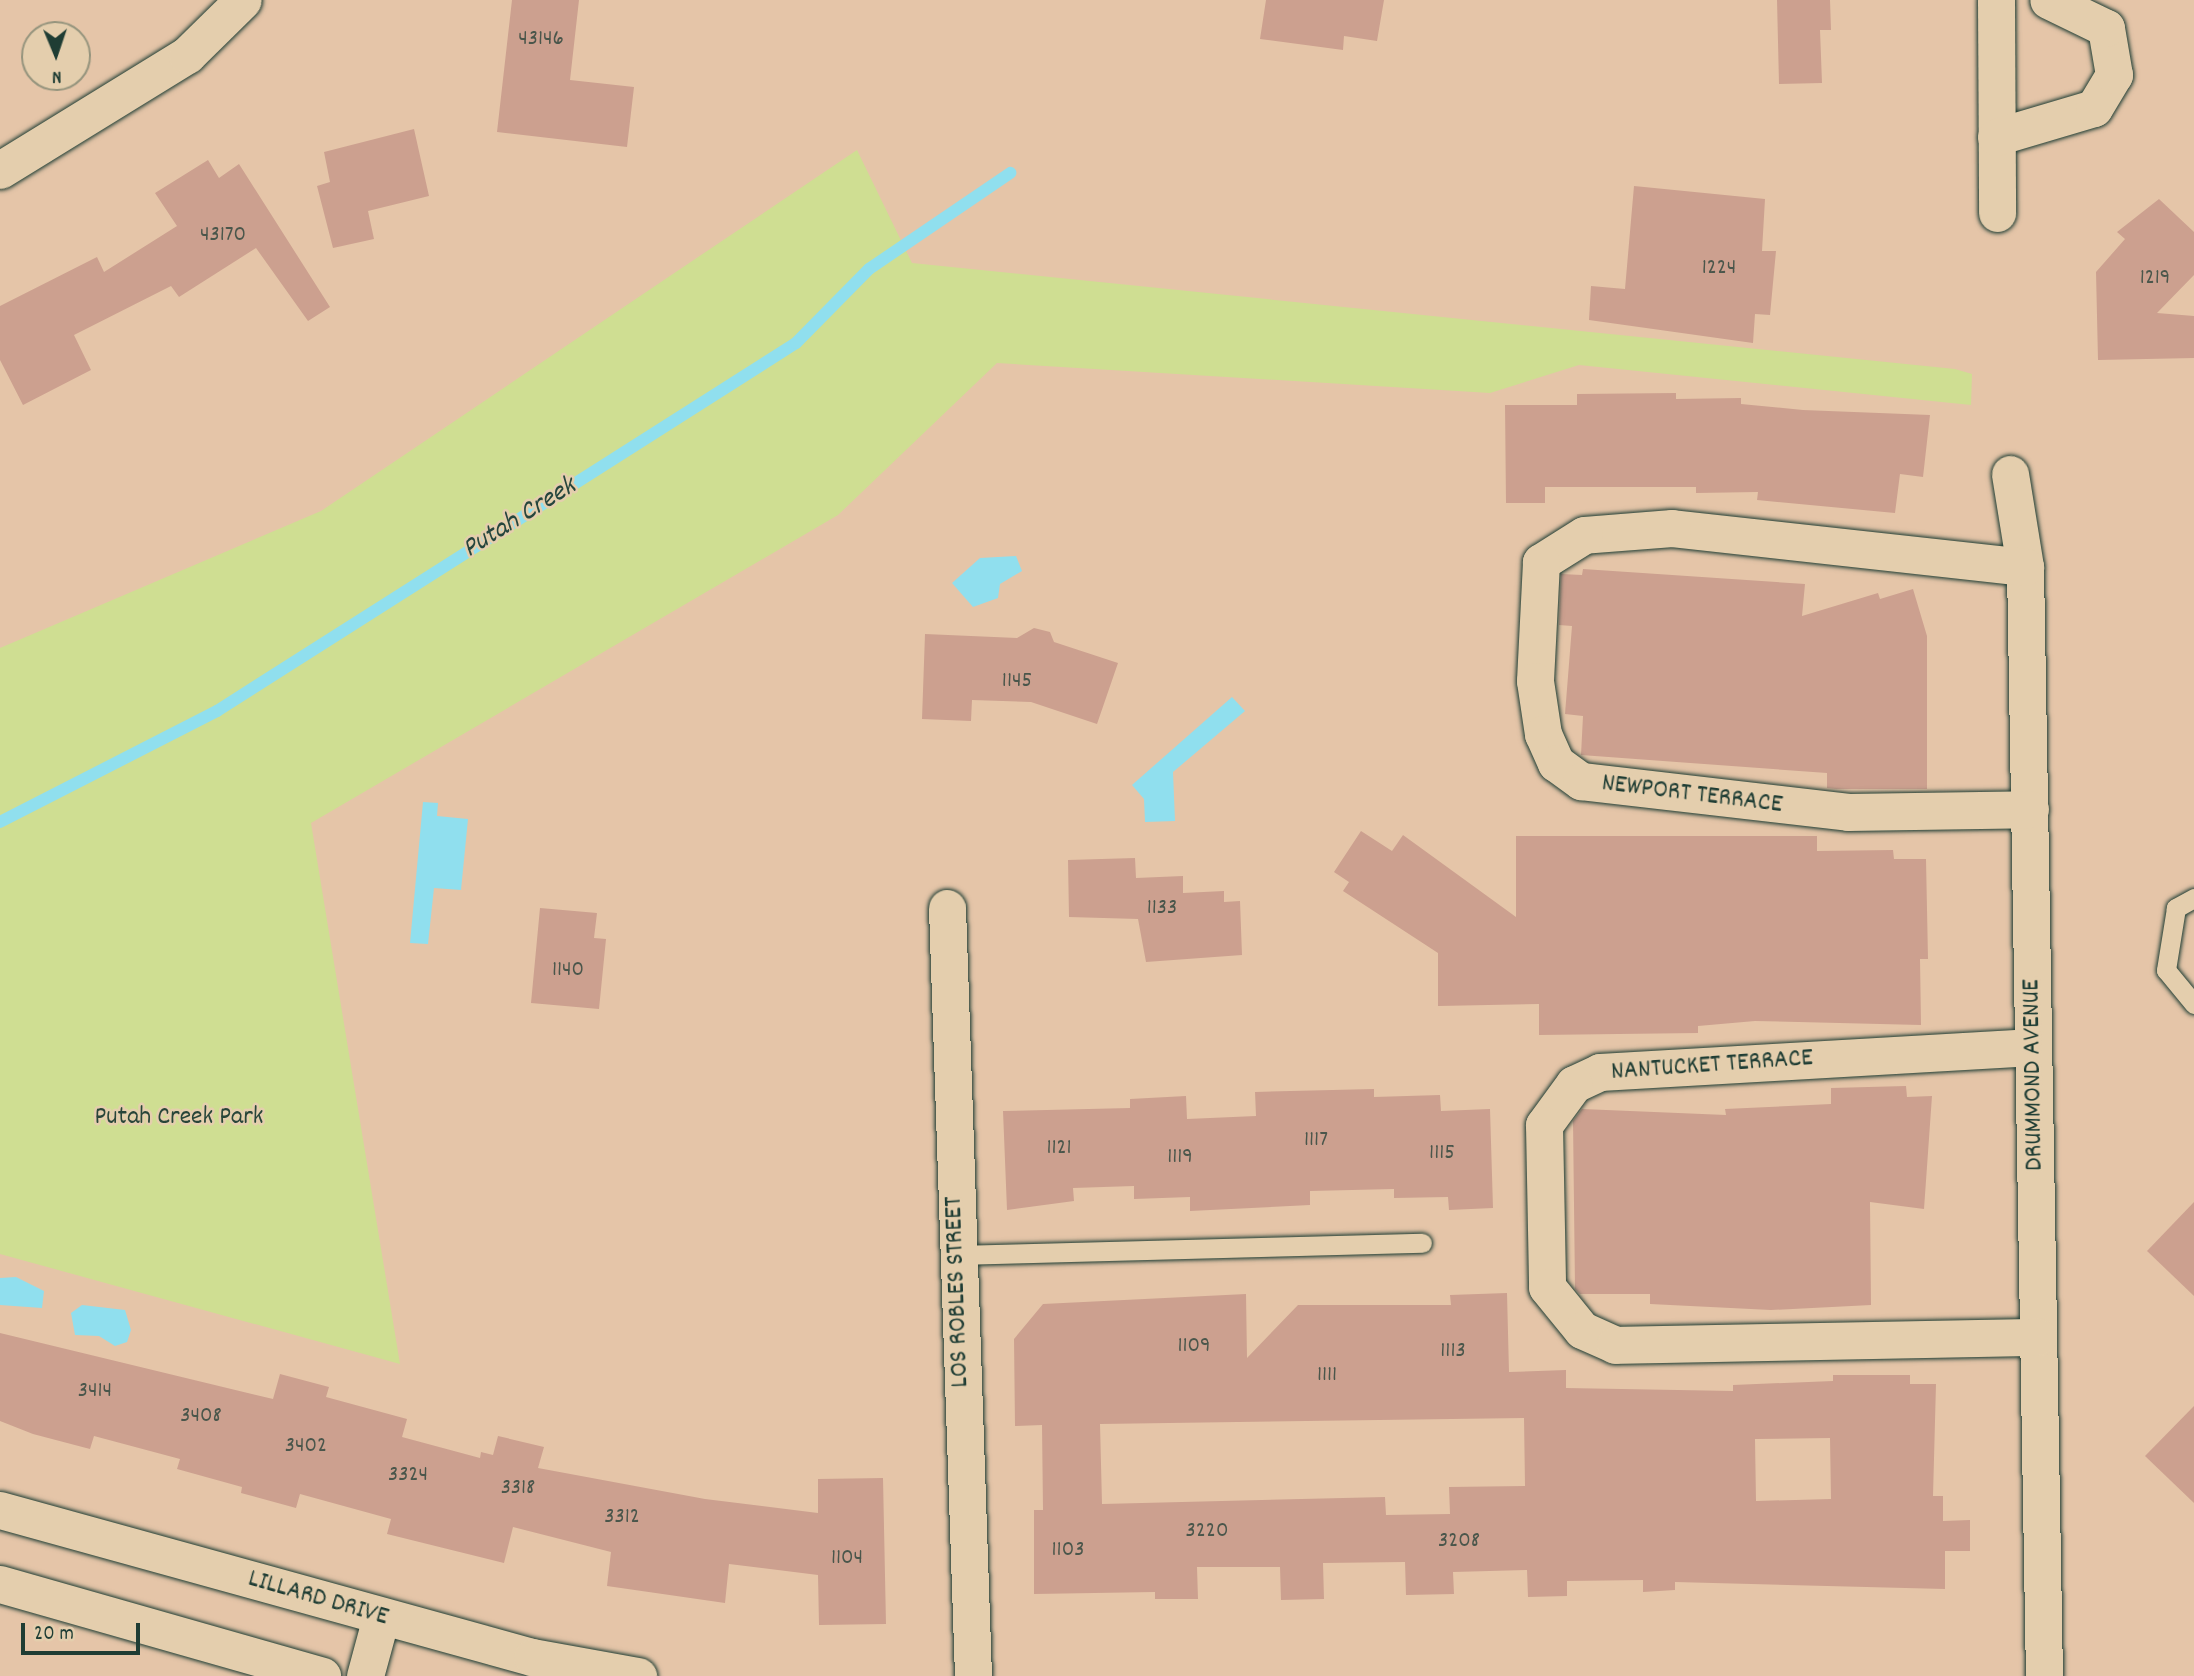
<!DOCTYPE html>
<style>
body{margin:0}
#map{position:relative;width:2194px;height:1676px;overflow:hidden;background:#e5c5a8;font-family:Dekko,sans-serif}
div>[style]{position:absolute}
.green>*{inset:0;background:#cfde92}
.water>*{inset:0;background:#90dfee}
.stream>*{height:12px;margin:-6px;padding:0 6px;transform-origin:6px;border-radius:6px;background:#90dfee}
.building>*{inset:0;background:#cca08f}
.roads{filter:drop-shadow(0 0 2px #1f3d34) drop-shadow(0 0 2px #1f3d34)}
.service>*{height:19px;margin:-9.5px;padding:0 9.5px;transform-origin:9.5px;border-radius:9.5px;background:#e4cead}
.minor>*{height:37px;margin:-18.5px;padding:0 18.5px;transform-origin:18.5px;border-radius:18.5px;background:#e4cead}
span{translate:-50% -50%;white-space:nowrap;text-align:center;line-height:1.15;-webkit-text-stroke:5px #e4cead;paint-order:stroke}
.number-label{font-size:23px;color:#4a564b}
.number-label span{-webkit-text-stroke-width:0}
.street-label{font-size:26px;color:#1f3d34}
.park-label{font-size:26px;color:#284539}
.water-label{font-size:28px;color:#25453d;font-style:italic}
.north{position:absolute;left:21px;top:21px;width:70px;height:70px;box-sizing:border-box;background:#e4cead;border:2px solid #95947d;border-radius:50%;rotate:178deg;font-size:19px;font-weight:700;line-height:28px;text-align:center;color:#1f3d34}
.north::after{content:'';display:block;margin:auto;width:24px;height:32px;background:#1f3d34;clip-path:polygon(50% 0,100% 100%,50% 72%,0 100%)}
.scale{position:absolute;left:21px;top:1623px;width:119px;height:32px;box-sizing:border-box;border:4px solid #1f3d34;border-top:0;padding-left:9px;font-size:21px;line-height:24px;white-space:nowrap;color:#1f3d34;-webkit-text-stroke:5px #e4cead;paint-order:stroke}
</style>
<div id="map">
<div class="green">
<div style="clip-path:polygon(857px 150px,912px 263px,1955px 369px,1972px 374px,1971px 405px,1579px 365px,1490px 393px,997px 363px,838px 515px,311px 823px,400px 1364px,0 1254px,0 648px,321px 511px)"></div>
</div>
<div class="water">
<div style="clip-path:polygon(1016px 556px,1022px 571px,1000px 584px,998px 598px,973px 607px,952px 583px,980px 558px)"></div>
<div style="clip-path:polygon(1232px 697px,1245px 711px,1173px 772px,1175px 821px,1145px 822px,1144px 799px,1132px 785px)"></div>
<div style="clip-path:polygon(423px 802px,438px 803px,437px 816px,468px 819px,461px 890px,434px 888px,428px 944px,410px 943px)"></div>
<div style="clip-path:polygon(16px 1277px,44px 1291px,42px 1308px,0 1305px,0 1278px)"></div>
<div style="clip-path:polygon(82px 1305px,125px 1310px,131px 1330px,127px 1342px,115px 1346px,99px 1336px,75px 1335px,71px 1313px)"></div>
</div>
<div class="stream">
<div style="left:0;top:822px;width:244px;rotate:-27.1deg"></div>
<div style="left:217px;top:711px;width:686px;rotate:-32.44deg"></div>
<div style="left:796px;top:343px;width:104px;rotate:-45.4deg"></div>
<div style="left:869px;top:269px;width:171px;rotate:-34.2deg"></div>
</div>
<div class="building">
<div style="clip-path:polygon(512px 0,579px 0,570px 80px,634px 87px,627px 147px,497px 132px)"></div>
<div style="clip-path:polygon(1266px 0,1384px 0,1377px 41px,1344px 36px,1343px 50px,1260px 39px)"></div>
<div style="clip-path:polygon(1777px 0,1830px 0,1831px 30px,1820px 30px,1822px 83px,1779px 84px)"></div>
<div style="clip-path:polygon(414px 129px,429px 196px,368px 211px,374px 239px,333px 248px,317px 186px,330px 182px,324px 152px)"></div>
<div style="clip-path:polygon(208px 160px,219px 178px,239px 164px,330px 307px,308px 321px,256px 248px,179px 297px,171px 286px,74px 335px,91px 370px,23px 405px,0 360px,0 306px,97px 257px,104px 272px,177px 226px,155px 193px)"></div>
<div style="clip-path:polygon(1634px 186px,1765px 199px,1762px 251px,1776px 251px,1770px 315px,1755px 314px,1753px 343px,1589px 320px,1591px 286px,1625px 289px)"></div>
<div style="clip-path:polygon(2159px 199px,2194px 232px,2194px 275px,2157px 313px,2194px 316px,2194px 358px,2098px 360px,2096px 272px,2125px 239px,2117px 232px)"></div>
<div style="clip-path:polygon(1676px 393px,1676px 399px,1741px 398px,1741px 404px,1803px 410px,1930px 415px,1923px 477px,1900px 474px,1895px 513px,1757px 500px,1758px 492px,1696px 493px,1696px 487px,1545px 487px,1545px 503px,1506px 503px,1505px 405px,1577px 405px,1577px 394px)"></div>
<div style="clip-path:polygon(1583px 569px,1805px 584px,1802px 616px,1878px 593px,1880px 599px,1913px 589px,1927px 636px,1927px 789px,1836px 789px,1827px 788px,1827px 773px,1581px 755px,1583px 716px,1565px 714px,1572px 626px,1559px 625px,1561px 574px,1582px 575px)"></div>
<div style="clip-path:polygon(1034px 628px,1050px 632px,1054px 642px,1118px 663px,1097px 724px,1031px 702px,972px 700px,971px 721px,922px 719px,925px 634px,1017px 638px)"></div>
<div style="clip-path:polygon(1361px 831px,1392px 851px,1403px 835px,1516px 917px,1516px 836px,1817px 836px,1817px 851px,1893px 850px,1894px 859px,1926px 859px,1928px 959px,1920px 959px,1921px 1025px,1755px 1021px,1698px 1026px,1698px 1033px,1539px 1035px,1539px 1004px,1438px 1006px,1438px 953px,1343px 891px,1349px 882px,1334px 872px)"></div>
<div style="clip-path:polygon(1135px 858px,1136px 878px,1183px 876px,1183px 893px,1224px 891px,1224px 902px,1240px 901px,1242px 955px,1146px 962px,1138px 919px,1069px 917px,1068px 860px)"></div>
<div style="clip-path:polygon(540px 908px,597px 913px,594px 938px,606px 939px,599px 1009px,531px 1003px)"></div>
<div style="clip-path:polygon(1906px 1086px,1907px 1097px,1932px 1096px,1924px 1209px,1870px 1202px,1871px 1305px,1771px 1310px,1650px 1304px,1650px 1294px,1580px 1294px,1575px 1289px,1573px 1121px,1582px 1109px,1726px 1115px,1725px 1109px,1831px 1104px,1831px 1088px)"></div>
<div style="clip-path:polygon(1374px 1089px,1374px 1097px,1440px 1095px,1441px 1111px,1490px 1109px,1493px 1208px,1449px 1210px,1448px 1197px,1394px 1198px,1394px 1189px,1310px 1191px,1310px 1205px,1190px 1211px,1190px 1197px,1134px 1199px,1134px 1186px,1073px 1188px,1074px 1201px,1007px 1210px,1003px 1111px,1130px 1108px,1130px 1099px,1186px 1096px,1187px 1119px,1256px 1116px,1255px 1092px)"></div>
<div style="clip-path:polygon(2194px 1202px,2194px 1296px,2147px 1251px)"></div>
<div style="clip-path:polygon(evenodd,1507px 1293px,1509px 1372px,1566px 1370px,1566px 1388px,1733px 1391px,1733px 1385px,1833px 1381px,1833px 1375px,1910px 1375px,1910px 1384px,1936px 1384px,1933px 1496px,1943px 1496px,1943px 1521px,1970px 1520px,1970px 1551px,1945px 1551px,1945px 1589px,1675px 1582px,1675px 1590px,1643px 1592px,1643px 1580px,1567px 1581px,1567px 1596px,1528px 1597px,1527px 1570px,1453px 1572px,1454px 1594px,1406px 1595px,1405px 1562px,1323px 1563px,1324px 1599px,1281px 1600px,1280px 1567px,1197px 1567px,1198px 1599px,1155px 1599px,1155px 1592px,1034px 1594px,1034px 1510px,1043px 1510px,1042px 1425px,1015px 1426px,1014px 1339px,1043px 1304px,1246px 1294px,1247px 1358px,1298px 1305px,1451px 1305px,1450px 1295px,1507px 1293px,1524px 1418px,1525px 1486px,1449px 1487px,1450px 1514px,1386px 1515px,1385px 1497px,1102px 1504px,1100px 1424px,1524px 1418px,1507px 1293px,1830px 1438px,1831px 1499px,1756px 1501px,1755px 1439px,1830px 1438px)"></div>
<div style="clip-path:polygon(0 1333px,273px 1399px,280px 1374px,329px 1387px,326px 1397px,407px 1419px,402px 1437px,480px 1458px,481px 1452px,493px 1455px,498px 1436px,544px 1447px,538px 1468px,705px 1499px,818px 1513px,818px 1479px,883px 1478px,886px 1624px,819px 1625px,818px 1575px,729px 1564px,725px 1603px,607px 1586px,611px 1552px,513px 1527px,504px 1563px,387px 1534px,391px 1519px,300px 1494px,296px 1508px,241px 1493px,242px 1487px,177px 1469px,180px 1459px,94px 1436px,90px 1449px,33px 1434px,0 1421px)"></div>
<div style="clip-path:polygon(2194px 1406px,2194px 1503px,2145px 1456px)"></div>
</div>
<div class="roads">
<div class="service">
<div style="left:2194px;top:898px;width:21px;rotate:151deg"></div>
<div style="left:2176px;top:908px;width:63px;rotate:99.2deg"></div>
<div style="left:2166px;top:970px;width:44px;rotate:50.5deg"></div>
<div style="left:957px;top:1255px;width:465px;rotate:-1.5deg"></div>
</div>
<div class="minor">
<div style="left:1996px;top:0;width:213px;rotate:89.7deg"></div>
<div style="left:1996px;top:137px;width:102px;rotate:-16.5deg"></div>
<div style="left:2094px;top:108px;width:39px;rotate:-59deg"></div>
<div style="left:2114px;top:75px;width:48px;rotate:-99.7deg"></div>
<div style="left:2106px;top:28px;width:64px;rotate:-154.2deg"></div>
<div style="left:0;top:170px;width:220px;rotate:-31.6deg"></div>
<div style="left:187px;top:55px;width:78px;rotate:-44.5deg"></div>
<div style="left:2010px;top:474px;width:94px;rotate:80.8deg"></div>
<div style="left:2025px;top:567px;width:1109px;rotate:89.02deg"></div>
<div style="left:2025px;top:567px;width:355px;rotate:-173.7deg"></div>
<div style="left:1672px;top:528px;width:88px;rotate:175.5deg"></div>
<div style="left:1584px;top:535px;width:51px;rotate:147.9deg"></div>
<div style="left:1541px;top:562px;width:119px;rotate:92.9deg"></div>
<div style="left:1535px;top:681px;width:54px;rotate:81.4deg"></div>
<div style="left:1543px;top:734px;width:32px;rotate:66deg"></div>
<div style="left:1556px;top:763px;width:31px;rotate:36deg"></div>
<div style="left:1581px;top:781px;width:269px;rotate:6.6deg"></div>
<div style="left:1848px;top:812px;width:182px;rotate:-0.9deg"></div>
<div style="left:947px;top:908px;width:768px;rotate:88.06deg"></div>
<div style="left:2033px;top:1047px;width:434px;rotate:176.7deg"></div>
<div style="left:1600px;top:1072px;width:29px;rotate:155deg"></div>
<div style="left:1574px;top:1084px;width:51px;rotate:126.2deg"></div>
<div style="left:1544px;top:1125px;width:162px;rotate:88.9deg"></div>
<div style="left:1547px;top:1287px;width:55px;rotate:50.9deg"></div>
<div style="left:1582px;top:1330px;width:36px;rotate:24deg"></div>
<div style="left:1615px;top:1345px;width:423px;rotate:-1.1deg"></div>
<div style="left:0;top:1510px;width:552px;rotate:15.45deg"></div>
<div style="left:532px;top:1657px;width:108px;rotate:10.2deg"></div>
<div style="left:0;top:1584px;width:335px;rotate:15.9deg"></div>
<div style="left:365px;top:1676px;width:61px;rotate:-74.8deg"></div>
</div>
</div>
<div class="number-label">
<span style="left:541px;top:40px">43146</span>
<span style="left:223px;top:236px">43170</span>
<span style="left:1719px;top:269px">1224</span>
<span style="left:2155px;top:279px">1219</span>
<span style="left:1017px;top:682px">1145</span>
<span style="left:1162px;top:909px">1133</span>
<span style="left:568px;top:971px">1140</span>
<span style="left:1316px;top:1141px">1117</span>
<span style="left:1059px;top:1149px">1121</span>
<span style="left:1442px;top:1154px">1115</span>
<span style="left:1180px;top:1158px">1119</span>
<span style="left:1194px;top:1347px">1109</span>
<span style="left:1453px;top:1352px">1113</span>
<span style="left:1327px;top:1376px">1111</span>
<span style="left:95px;top:1392px">3414</span>
<span style="left:201px;top:1417px">3408</span>
<span style="left:306px;top:1447px">3402</span>
<span style="left:408px;top:1476px">3324</span>
<span style="left:518px;top:1489px">3318</span>
<span style="left:622px;top:1518px">3312</span>
<span style="left:1207px;top:1532px">3220</span>
<span style="left:1459px;top:1542px">3208</span>
<span style="left:1068px;top:1551px">1103</span>
<span style="left:847px;top:1559px">1104</span>
</div>
<div class="street-label">
<span style="left:1692px;top:795px;rotate:7deg">NEWPORT TERRACE</span>
<span style="left:1712px;top:1066px;rotate:-4deg">NANTUCKET TERRACE</span>
<span style="left:2034px;top:1075px;rotate:-91deg">DRUMMOND AVENUE</span>
<span style="left:958px;top:1292px;rotate:-92deg">LOS ROBLES STREET</span>
<span style="left:318px;top:1599px;rotate:16deg">LILLARD DRIVE</span>
</div>
<div class="park-label">
<span style="left:179px;top:1118px">Putah Creek Park</span>
</div>
<div class="water-label">
<span style="left:520px;top:519px;rotate:-32deg">Putah Creek</span>
</div>
<div class="north">N</div>
<div class="scale">20 m</div>
</div>
